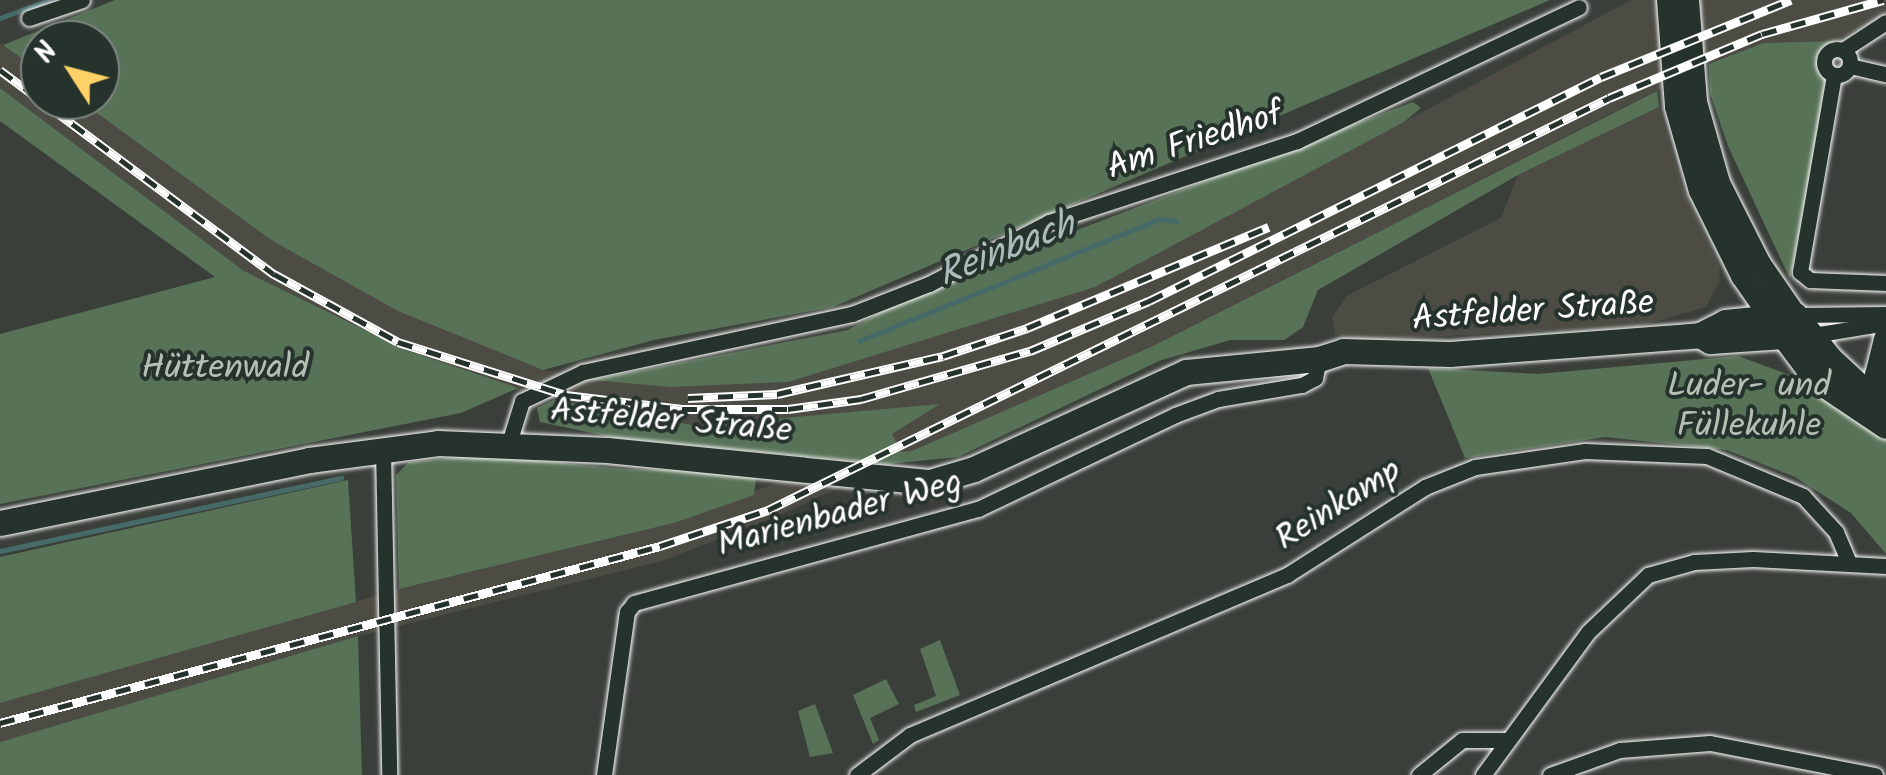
<!DOCTYPE html>
<meta charset="utf-8">
<style>
body{margin:0}
#map{position:relative;width:1886px;height:775px;overflow:hidden;background:#3a3f39;font-family:Kalam,sans-serif}
div>[style]{position:absolute}
.built>*{inset:0;background:#4c4c45}
.green>*{inset:0;background:#587257}
.stream>*{height:5px;margin:-2.5px;padding:0 2.5px;transform-origin:2.5px;border-radius:2.5px;background:#456a68}
.roads{filter:drop-shadow(0 0 2px #fff) drop-shadow(0 0 2px #fff)}
.street>*{height:15px;margin:-7.5px;padding:0 7.5px;transform-origin:7.5px;border-radius:7.5px;background:#26332d}
.street>.ring{margin:-7.5px;padding:0;box-sizing:content-box;background:none;border:15px solid #26332d;border-radius:50%}
.secondary>*{height:22px;margin:-11px;padding:0 11px;transform-origin:11px;border-radius:11px;background:#26332d}
.primary>*{height:25px;margin:-12.5px;padding:0 12.5px;transform-origin:12.5px;border-radius:12.5px;background:#26332d}
.rail>*{height:9px;margin-top:-4.5px;transform-origin:0;background:repeating-linear-gradient(90deg,#26332d 0 15px,#fff 0 30px);box-sizing:border-box;border-block:2px solid #fff}
span{translate:-50% -50%;white-space:nowrap;text-align:center;line-height:1.15;-webkit-text-stroke:8px #26332d;paint-order:stroke}
.street-label{font-size:35px;color:#fff}
.park-label{font-size:35px;color:#b4c0b3}
.water-label{font-size:38px;color:#abbcbb;font-style:italic}
.north{position:absolute;left:20px;top:20px;width:100px;height:100px;box-sizing:border-box;background:#26332d;border:2px solid #7d8581;border-radius:50%;rotate:306deg;font-size:28px;font-weight:700;line-height:40px;text-align:center;color:#fff}
.north::after{content:'';display:block;margin:auto;width:35px;height:45px;background:#ffd166;clip-path:polygon(50% 0,100% 100%,50% 72%,0 100%)}
</style>
<div id="map">
<div class="built">
<div style="clip-path:polygon(1631px 0,1886px 0,1886px 15px,1835px 41px,1763px 43px,1709px 64px,1153px 346px,775px 517px,662px 561px,358px 636px,0 742px,0 703px,399px 589px,674px 523px,832px 461px,937px 405px,697px 426px,618px 416px,515px 390px,406px 350px,244px 271px,0 88px,0 43px,40px 72px,40px 100px,79px 100px,271px 240px,398px 310px,543px 370px,671px 387px,788px 382px,1404px 122px)"></div>
<div style="clip-path:polygon(1659px 107px,1683px 189px,1719px 266px,1720px 281px,1706px 307px,1640px 326px,1360px 340px,1335px 334px,1332px 317px,1348px 295px,1501px 218px,1518px 175px)"></div>
</div>
<div class="green">
<div style="clip-path:polygon(115px 0,1550px 0,833px 307px,654px 340px,543px 370px,398px 311px,271px 240px,79px 100px,100px 100px,100px 40px,40px 40px,40px 72px,3px 45px)"></div>
<div style="clip-path:polygon(1835px 41px,1790px 279px,1728px 146px,1710px 93px,1709px 64px,1763px 43px)"></div>
<div style="clip-path:polygon(0 88px,244px 271px,406px 350px,518px 388px,461px 413px,0 504px,0 334px,215px 277px,0 121px)"></div>
<div style="clip-path:polygon(1657px 91px,1659px 107px,1518px 175px,1318px 290px,1303px 327px,1284px 340px,1230px 340px,1159px 361px,958px 457px,888px 464px,616px 438px,540px 422px,537px 408px,554px 400px,697px 426px,940px 404px,892px 434px,901px 452px,912px 451px,1153px 346px)"></div>
<div style="clip-path:polygon(1413px 102px,1421px 108px,1404px 122px,1095px 287px,788px 382px,671px 387px,592px 380px,848px 330px,930px 286px)"></div>
<div style="clip-path:polygon(1738px 356px,1806px 381px,1886px 433px,1886px 554px,1851px 513px,1795px 477px,1727px 450px,1605px 437px,1465px 458px,1428px 368px,1538px 374px)"></div>
<div style="clip-path:polygon(478px 455px,624px 469px,757px 472px,754px 495px,674px 523px,399px 589px,396px 475px,409px 462px)"></div>
<div style="clip-path:polygon(348px 480px,356px 602px,0 703px,0 557px)"></div>
<div style="clip-path:polygon(358px 636px,362px 775px,0 775px,0 742px)"></div>
<div style="clip-path:polygon(940px 640px,960px 695px,916px 712px,914px 705px,936px 696px,920px 649px)"></div>
<div style="clip-path:polygon(886px 679px,899px 704px,870px 718px,879px 740px,873px 744px,853px 695px)"></div>
<div style="clip-path:polygon(815px 704px,833px 753px,810px 757px,798px 711px)"></div>
</div>
<div class="stream">
<div style="left:0;top:18px;width:52px;rotate:-20.2deg"></div>
<div style="left:859px;top:341px;width:324px;rotate:-22.1deg"></div>
<div style="left:1159px;top:219px;width:17px;rotate:7deg"></div>
<div style="left:0;top:551px;width:349px;rotate:-12.1deg"></div>
</div>
<div class="roads">
<div class="street">
<div style="left:29px;top:18px;width:56px;rotate:-18.8deg"></div>
<div class="ring" style="left:1824px;top:49px;width:11px;height:11px"></div>
<div style="left:1843px;top:50px;width:51px;rotate:-33.1deg"></div>
<div style="left:1850px;top:66px;width:37px;rotate:13deg"></div>
<div style="left:1834px;top:75px;width:200px;rotate:99.8deg"></div>
<div style="left:1800px;top:272px;width:13px;rotate:39deg"></div>
<div style="left:1810px;top:280px;width:76px;rotate:2.3deg"></div>
<div style="left:1795px;top:315px;width:91px;rotate:-0.6deg"></div>
<div style="left:1807px;top:336px;width:80px;rotate:-9.3deg"></div>
<div style="left:509px;top:443px;width:44px;rotate:-72.8deg"></div>
<div style="left:522px;top:401px;width:68px;rotate:-25.4deg"></div>
<div style="left:583px;top:372px;width:275px;rotate:-12.2deg"></div>
<div style="left:852px;top:314px;width:83px;rotate:-21.3deg"></div>
<div style="left:929px;top:284px;width:135px;rotate:-27.3deg"></div>
<div style="left:1049px;top:222px;width:261px;rotate:-18.1deg"></div>
<div style="left:1297px;top:141px;width:312px;rotate:-25.4deg"></div>
<div style="left:383px;top:448px;width:327px;rotate:88.9deg"></div>
<div style="left:604px;top:775px;width:165px;rotate:-82deg"></div>
<div style="left:627px;top:612px;width:11px;rotate:-52deg"></div>
<div style="left:634px;top:603px;width:357px;rotate:-15.3deg"></div>
<div style="left:978px;top:509px;width:218px;rotate:-25.5deg"></div>
<div style="left:1175px;top:415px;width:46px;rotate:-20.4deg"></div>
<div style="left:1218px;top:399px;width:85px;rotate:-9.5deg"></div>
<div style="left:1302px;top:385px;width:15px;rotate:-28deg"></div>
<div style="left:1315px;top:378px;width:19px;rotate:-78deg"></div>
<div style="left:857px;top:775px;width:66px;rotate:-37deg"></div>
<div style="left:910px;top:735px;width:410px;rotate:-23deg"></div>
<div style="left:1287px;top:575px;width:164px;rotate:-32.5deg"></div>
<div style="left:1425px;top:487px;width:54px;rotate:-21.8deg"></div>
<div style="left:1475px;top:467px;width:111px;rotate:-8.3deg"></div>
<div style="left:1585px;top:451px;width:122px;rotate:2.3deg"></div>
<div style="left:1707px;top:456px;width:104px;rotate:22.6deg"></div>
<div style="left:1803px;top:496px;width:49px;rotate:47.5deg"></div>
<div style="left:1836px;top:532px;width:33px;rotate:67deg"></div>
<div style="left:1419px;top:775px;width:55px;rotate:-39.1deg"></div>
<div style="left:1462px;top:740px;width:45px"></div>
<div style="left:1483px;top:775px;width:177px;rotate:-53.7deg"></div>
<div style="left:1588px;top:632px;width:83px;rotate:-43.5deg"></div>
<div style="left:1648px;top:575px;width:48px;rotate:-15.8deg"></div>
<div style="left:1694px;top:562px;width:59px;rotate:-2.9deg"></div>
<div style="left:1753px;top:559px;width:133px;rotate:3deg"></div>
<div style="left:1550px;top:775px;width:74px;rotate:-19.7deg"></div>
<div style="left:1620px;top:750px;width:90px;rotate:-4.4deg"></div>
<div style="left:1710px;top:743px;width:168px;rotate:11deg"></div>
</div>
<div class="secondary">
<div style="left:1668px;top:0;width:107px;rotate:85.7deg"></div>
<div style="left:1676px;top:107px;width:87px;rotate:74.1deg"></div>
<div style="left:1700px;top:191px;width:95px;rotate:63.7deg"></div>
<div style="left:1742px;top:276px;width:65px;rotate:55.1deg"></div>
<div style="left:1688px;top:0;width:102px;rotate:85.5deg"></div>
<div style="left:1696px;top:102px;width:84px;rotate:74.1deg"></div>
<div style="left:1719px;top:183px;width:91px;rotate:63.2deg"></div>
<div style="left:1760px;top:264px;width:62px;rotate:55.5deg"></div>
</div>
<div class="primary">
<div style="left:1700px;top:335px;width:28px;rotate:-27deg"></div>
<div style="left:1725px;top:322px;width:70px;rotate:-5.7deg"></div>
<div style="left:1795px;top:315px;width:56px;rotate:51.5deg"></div>
<div style="left:1830px;top:359px;width:76px;rotate:42.9deg"></div>
<div style="left:1885px;top:410px;width:36px;rotate:-103deg"></div>
<div style="left:1877px;top:375px;width:38px;rotate:-76deg"></div>
<div style="left:0;top:523px;width:315px;rotate:-11.5deg"></div>
<div style="left:309px;top:460px;width:130px;rotate:-7.5deg"></div>
<div style="left:438px;top:443px;width:169px;rotate:2.4deg"></div>
<div style="left:607px;top:450px;width:325px;rotate:5.7deg"></div>
<div style="left:930px;top:482px;width:46px;rotate:-16.5deg"></div>
<div style="left:974px;top:469px;width:233px;rotate:-24.6deg"></div>
<div style="left:1186px;top:372px;width:134px;rotate:-5.6deg"></div>
<div style="left:1319px;top:359px;width:25px;rotate:-18deg"></div>
<div style="left:1343px;top:351px;width:107px;rotate:1.6deg"></div>
<div style="left:1450px;top:354px;width:251px;rotate:-4.3deg"></div>
<div style="left:1700px;top:335px;width:12px;rotate:31deg"></div>
<div style="left:1710px;top:341px;width:74px;rotate:-3.9deg"></div>
<div style="left:1784px;top:336px;width:54px;rotate:53.3deg"></div>
<div style="left:1816px;top:379px;width:84px;rotate:33.9deg"></div>
</div>
</div>
<div class="rail">
<div style="left:0;top:70px;width:342px;rotate:36.7deg"></div>
<div style="left:274px;top:274px;width:141px;rotate:28.7deg"></div>
<div style="left:398px;top:342px;width:176px;rotate:17.5deg"></div>
<div style="left:566px;top:395px;width:117px;rotate:6.9deg"></div>
<div style="left:682px;top:409px;width:106px"></div>
<div style="left:788px;top:409px;width:74px;rotate:-7.8deg"></div>
<div style="left:861px;top:399px;width:176px;rotate:-15.9deg"></div>
<div style="left:1030px;top:351px;width:129px;rotate:-22.8deg"></div>
<div style="left:1149px;top:301px;width:504px;rotate:-26.36deg"></div>
<div style="left:1601px;top:77px;width:205px;rotate:-22.1deg"></div>
<div style="left:688px;top:398px;width:89px;rotate:-2.6deg"></div>
<div style="left:777px;top:394px;width:170px;rotate:-12.9deg"></div>
<div style="left:943px;top:356px;width:89px;rotate:-18.4deg"></div>
<div style="left:1027px;top:328px;width:262px;rotate:-22.7deg"></div>
<div style="left:0;top:723px;width:683px;rotate:-15.01deg"></div>
<div style="left:660px;top:546px;width:114px;rotate:-18.4deg"></div>
<div style="left:768px;top:510px;width:936px;rotate:-26.1deg"></div>
<div style="left:1609px;top:98px;width:166px;rotate:-22.7deg"></div>
<div style="left:1762px;top:34px;width:126px;rotate:-15.7deg"></div>
</div>
<div class="street-label">
<span style="left:1195px;top:142px;rotate:-18deg">Am Friedhof</span>
<span style="left:1533px;top:312px;rotate:-4deg">Astfelder Straße</span>
<span style="left:671px;top:422px;rotate:5deg">Astfelder Straße</span>
<span style="left:1339px;top:506px;rotate:-32deg">Reinkamp</span>
<span style="left:840px;top:515px;rotate:-15deg">Marienbader Weg</span>
</div>
<div class="park-label">
<span style="left:225px;top:369px">Hüttenwald</span>
<span style="left:1749px;top:407px">Luder- und<br>Füllekuhle</span>
</div>
<div class="water-label">
<span style="left:1007px;top:251px;rotate:-22deg">Reinbach</span>
</div>
<div class="north">N</div>
</div>
